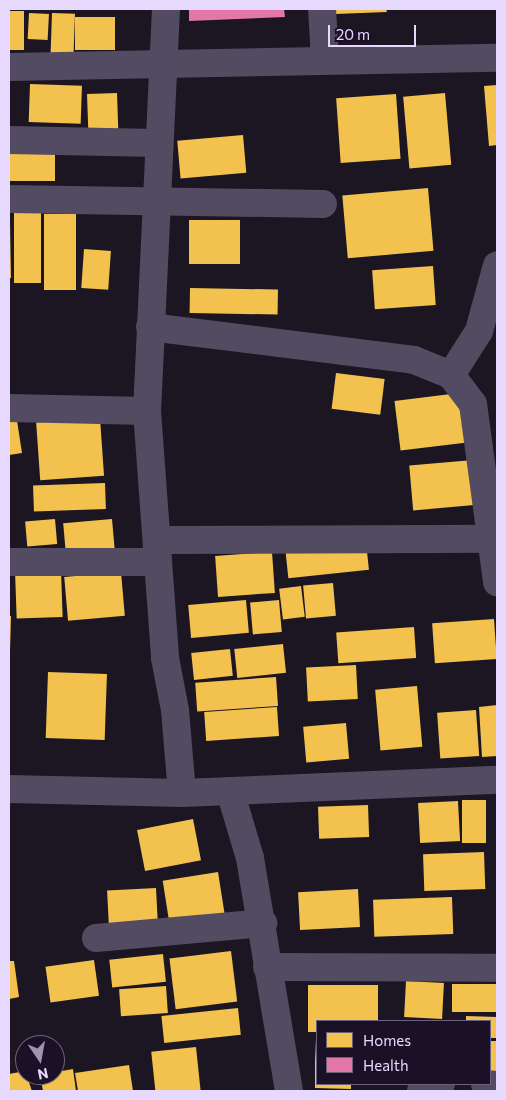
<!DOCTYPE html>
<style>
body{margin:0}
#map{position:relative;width:506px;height:1100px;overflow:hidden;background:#1b1622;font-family:Commissioner,sans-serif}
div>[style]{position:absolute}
.homes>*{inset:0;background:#f2c14e;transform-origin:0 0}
.health>*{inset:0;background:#e377a8}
.street>*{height:28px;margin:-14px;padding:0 14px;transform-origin:14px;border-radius:14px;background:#524b62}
span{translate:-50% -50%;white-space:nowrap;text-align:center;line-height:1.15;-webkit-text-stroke:5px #1a1127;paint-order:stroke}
.frame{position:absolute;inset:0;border:10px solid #e7d8fd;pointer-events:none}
.legend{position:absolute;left:316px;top:1020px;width:175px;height:65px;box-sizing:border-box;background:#1a1127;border:1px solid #6c617d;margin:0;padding:6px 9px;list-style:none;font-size:15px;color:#e7d8fd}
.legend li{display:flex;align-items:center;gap:10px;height:25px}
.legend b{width:25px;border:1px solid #6c617d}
.north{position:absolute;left:15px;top:1035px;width:50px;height:50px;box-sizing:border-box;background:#1a1127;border:1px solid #6c617d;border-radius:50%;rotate:168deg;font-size:14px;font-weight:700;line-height:20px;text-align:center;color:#e7d8fd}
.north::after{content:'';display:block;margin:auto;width:18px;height:22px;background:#a094b0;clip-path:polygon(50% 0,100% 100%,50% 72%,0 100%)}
.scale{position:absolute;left:328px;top:25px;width:88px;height:22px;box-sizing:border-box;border:2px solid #e7d8fd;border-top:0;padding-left:6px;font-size:15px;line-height:18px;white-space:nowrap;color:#e7d8fd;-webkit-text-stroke:4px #1a1127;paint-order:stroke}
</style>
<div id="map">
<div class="homes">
<div style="clip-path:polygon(336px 9px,386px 9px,387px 12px,336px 14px)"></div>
<div style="left:9px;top:11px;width:15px;height:39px"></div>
<div style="left:29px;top:13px;width:20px;height:26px;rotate:3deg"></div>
<div style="left:52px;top:13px;width:23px;height:42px;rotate:2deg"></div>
<div style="left:75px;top:17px;width:40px;height:33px"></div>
<div style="left:30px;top:84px;width:52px;height:38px;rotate:2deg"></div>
<div style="clip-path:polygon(497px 85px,497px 145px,489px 146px,484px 86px)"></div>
<div style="left:117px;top:93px;width:38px;height:30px;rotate:88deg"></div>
<div style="left:445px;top:93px;width:72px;height:42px;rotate:85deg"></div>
<div style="left:396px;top:94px;width:65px;height:60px;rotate:86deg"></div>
<div style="left:243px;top:135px;width:38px;height:66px;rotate:85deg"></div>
<div style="left:55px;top:150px;width:31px;height:46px;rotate:90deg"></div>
<div style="left:428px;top:188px;width:63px;height:86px;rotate:85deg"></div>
<div style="left:14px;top:207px;width:27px;height:76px"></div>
<div style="left:76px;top:214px;width:76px;height:32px;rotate:90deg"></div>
<div style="left:240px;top:220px;width:44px;height:51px;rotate:90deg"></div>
<div style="clip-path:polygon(9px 222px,10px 222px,11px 278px,9px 278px)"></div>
<div style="left:84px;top:249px;width:27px;height:39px;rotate:4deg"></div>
<div style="left:433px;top:266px;width:39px;height:61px;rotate:86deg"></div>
<div style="left:190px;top:288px;width:88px;height:25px;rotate:1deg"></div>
<div style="left:336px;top:373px;width:49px;height:36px;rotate:7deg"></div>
<div style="left:459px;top:393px;width:50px;height:65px;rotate:83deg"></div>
<div style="clip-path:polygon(16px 414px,22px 453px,9px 455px,9px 415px)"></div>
<div style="left:100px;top:418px;width:58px;height:64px;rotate:86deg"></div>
<div style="left:473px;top:460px;width:45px;height:64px;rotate:85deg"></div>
<div style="left:105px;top:483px;width:26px;height:72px;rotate:88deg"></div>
<div style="left:55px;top:519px;width:25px;height:30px;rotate:85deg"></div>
<div style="left:112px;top:519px;width:35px;height:49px;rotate:85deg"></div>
<div style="left:366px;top:542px;width:28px;height:81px;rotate:84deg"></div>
<div style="left:272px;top:552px;width:41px;height:57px;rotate:86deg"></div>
<div style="left:61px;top:570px;width:47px;height:46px;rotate:88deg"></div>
<div style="left:121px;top:572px;width:44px;height:57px;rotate:85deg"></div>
<div style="left:333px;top:583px;width:33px;height:30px;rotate:85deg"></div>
<div style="left:301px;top:586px;width:31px;height:22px;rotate:83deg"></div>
<div style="left:246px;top:600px;width:33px;height:58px;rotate:85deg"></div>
<div style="left:279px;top:600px;width:32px;height:29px;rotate:85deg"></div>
<div style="clip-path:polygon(9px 616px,11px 616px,10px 651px,9px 651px)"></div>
<div style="left:494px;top:619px;width:40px;height:62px;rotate:86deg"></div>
<div style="left:414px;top:627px;width:31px;height:78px;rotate:86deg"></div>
<div style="left:283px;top:644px;width:29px;height:49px;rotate:84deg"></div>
<div style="left:230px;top:649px;width:27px;height:39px;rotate:84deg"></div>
<div style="left:356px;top:665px;width:34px;height:50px;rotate:87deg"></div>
<div style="left:48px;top:672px;width:59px;height:66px;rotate:2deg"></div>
<div style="left:276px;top:677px;width:29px;height:81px;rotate:86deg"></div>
<div style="left:417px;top:686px;width:61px;height:42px;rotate:85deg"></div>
<div style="clip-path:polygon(497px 705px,497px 756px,482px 757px,479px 707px)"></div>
<div style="left:277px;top:707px;width:29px;height:73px;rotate:86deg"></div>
<div style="left:476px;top:710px;width:46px;height:39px;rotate:86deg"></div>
<div style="left:346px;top:723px;width:36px;height:43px;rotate:85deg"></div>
<div style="left:462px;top:800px;width:24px;height:43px"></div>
<div style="left:458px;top:801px;width:40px;height:40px;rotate:87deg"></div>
<div style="left:368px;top:805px;width:32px;height:50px;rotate:88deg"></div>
<div style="left:193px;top:819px;width:42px;height:57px;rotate:79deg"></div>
<div style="left:484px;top:852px;width:37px;height:61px;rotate:88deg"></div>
<div style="left:218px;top:872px;width:47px;height:56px;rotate:81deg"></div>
<div style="left:156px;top:888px;width:33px;height:49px;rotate:87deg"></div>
<div style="left:358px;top:889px;width:38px;height:60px;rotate:87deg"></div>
<div style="left:452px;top:897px;width:37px;height:79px;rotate:88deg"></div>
<div style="left:231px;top:951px;width:51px;height:62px;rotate:83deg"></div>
<div style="left:163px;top:954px;width:28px;height:54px;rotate:84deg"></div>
<div style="left:94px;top:960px;width:36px;height:49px;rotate:82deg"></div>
<div style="clip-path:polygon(9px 961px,14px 961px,19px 997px,9px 999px)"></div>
<div style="left:406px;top:981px;width:38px;height:36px;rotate:3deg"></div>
<div style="left:452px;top:984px;width:45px;height:28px"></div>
<div style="clip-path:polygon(308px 985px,378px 985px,378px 1021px,317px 1021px,317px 1032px,308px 1032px)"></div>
<div style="left:166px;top:986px;width:27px;height:47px;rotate:86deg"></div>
<div style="left:238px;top:1008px;width:27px;height:77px;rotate:84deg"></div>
<div style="clip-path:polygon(466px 1016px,497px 1017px,497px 1038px,490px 1038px,490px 1021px,466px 1021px)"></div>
<div style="clip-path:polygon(315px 1039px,317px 1084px,351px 1084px,351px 1089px,315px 1088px)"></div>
<div style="left:490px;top:1041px;width:7px;height:34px"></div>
<div style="left:196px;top:1047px;width:44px;height:45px;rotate:84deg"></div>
<div style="clip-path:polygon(129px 1065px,133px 1091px,78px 1091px,75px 1073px)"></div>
<div style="clip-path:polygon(73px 1069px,76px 1091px,43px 1091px,40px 1075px)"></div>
<div style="clip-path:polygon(25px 1071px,32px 1091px,9px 1091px,9px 1074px)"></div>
</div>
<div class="health">
<div style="clip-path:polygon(189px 9px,284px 9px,285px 17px,189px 21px)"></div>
</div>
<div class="street">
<div style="left:166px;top:9px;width:402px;rotate:92.7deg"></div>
<div style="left:147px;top:411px;width:248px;rotate:85.8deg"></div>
<div style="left:165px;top:658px;width:53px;rotate:79.1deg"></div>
<div style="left:175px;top:710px;width:83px;rotate:85.2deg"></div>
<div style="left:322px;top:9px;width:49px;rotate:86.5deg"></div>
<div style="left:9px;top:67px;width:488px;rotate:-1.1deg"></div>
<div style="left:9px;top:140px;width:148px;rotate:1.2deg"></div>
<div style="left:9px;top:199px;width:314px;rotate:0.9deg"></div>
<div style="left:150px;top:327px;width:266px;rotate:7.1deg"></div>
<div style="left:414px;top:360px;width:40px;rotate:22deg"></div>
<div style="left:451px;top:375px;width:36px;rotate:53deg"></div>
<div style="left:473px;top:404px;width:180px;rotate:82.3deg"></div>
<div style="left:451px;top:375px;width:52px;rotate:-57.5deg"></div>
<div style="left:479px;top:331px;width:68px;rotate:-74.7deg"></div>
<div style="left:9px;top:408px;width:138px;rotate:1.2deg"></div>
<div style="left:160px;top:540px;width:330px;rotate:-0.2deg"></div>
<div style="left:9px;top:562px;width:149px"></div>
<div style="left:9px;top:789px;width:173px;rotate:1.3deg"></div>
<div style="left:182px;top:793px;width:315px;rotate:-2.4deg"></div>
<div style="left:230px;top:791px;width:70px;rotate:73.4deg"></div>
<div style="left:250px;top:858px;width:236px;rotate:80.5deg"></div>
<div style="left:96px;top:938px;width:168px;rotate:-5.1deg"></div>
<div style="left:267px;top:967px;width:230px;rotate:0.2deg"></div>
<div style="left:485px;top:1084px;width:12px;rotate:5deg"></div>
<div style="left:421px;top:1091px;width:21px;rotate:-19deg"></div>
</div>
<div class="frame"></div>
<ul class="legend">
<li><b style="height:14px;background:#f2c14e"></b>Homes</li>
<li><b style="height:14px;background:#e377a8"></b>Health</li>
</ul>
<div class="north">N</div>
<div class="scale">20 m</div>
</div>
